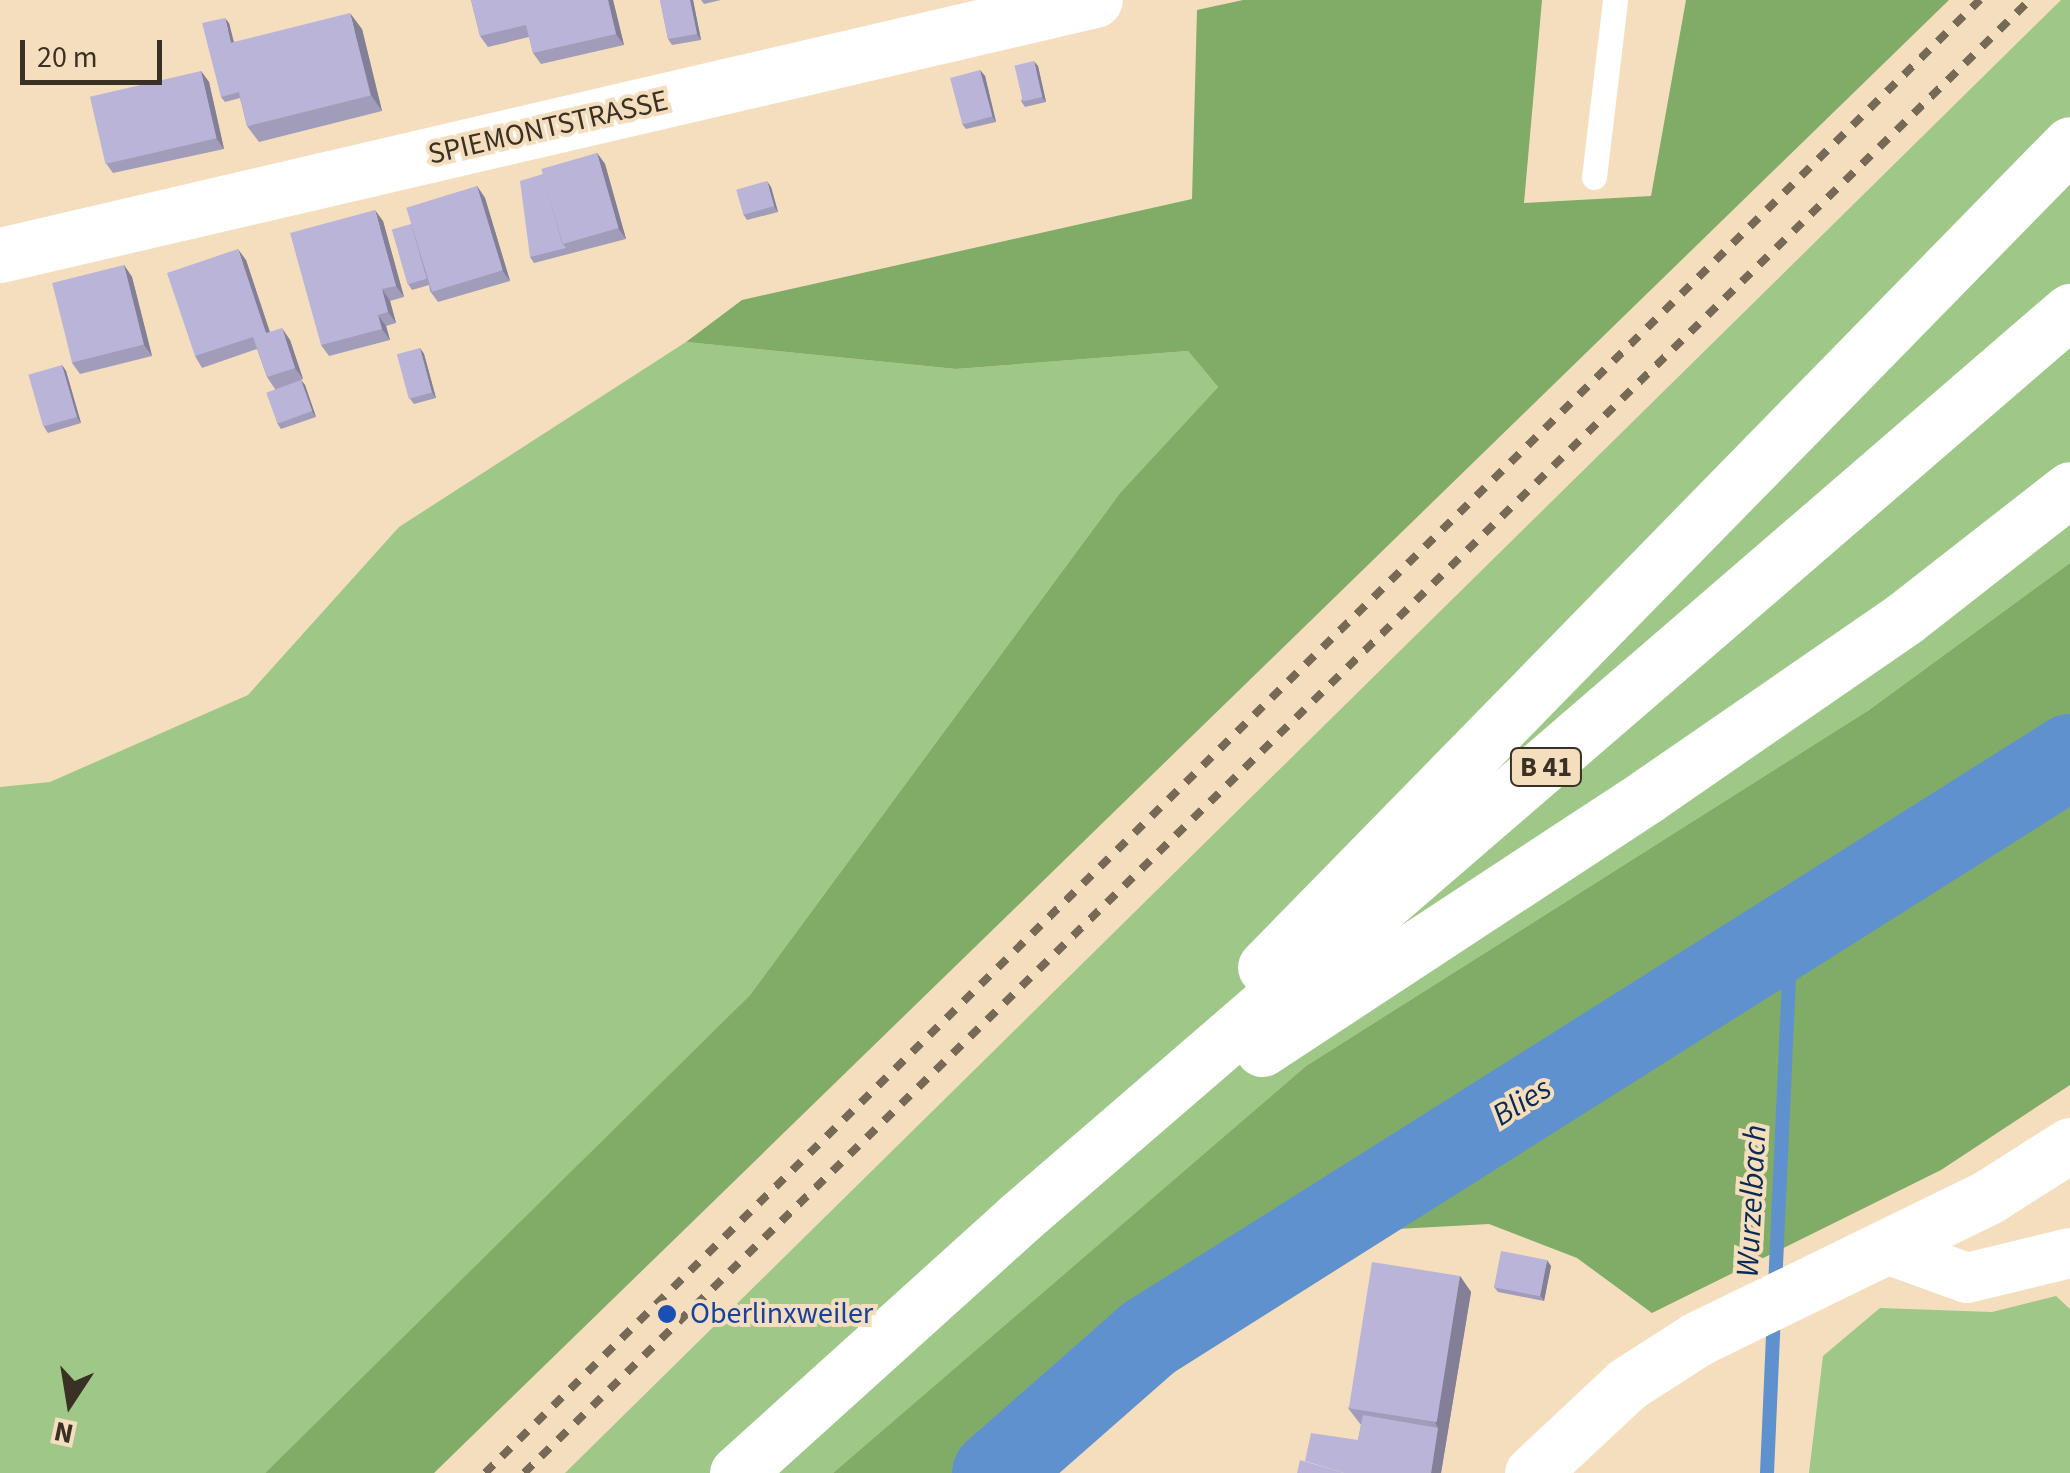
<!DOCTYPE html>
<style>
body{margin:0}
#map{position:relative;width:2070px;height:1473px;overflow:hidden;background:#f5debe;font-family:"Source Sans 3",sans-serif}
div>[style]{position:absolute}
.green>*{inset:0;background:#9ec788}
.forest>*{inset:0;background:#80ac67}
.stream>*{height:14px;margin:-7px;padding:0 7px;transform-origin:7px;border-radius:7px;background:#6091cf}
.river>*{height:85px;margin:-42.5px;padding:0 42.5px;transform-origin:42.5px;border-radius:42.5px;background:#6091cf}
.lane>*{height:25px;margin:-12.5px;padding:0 12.5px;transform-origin:12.5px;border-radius:12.5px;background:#fff}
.street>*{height:50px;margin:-25px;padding:0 25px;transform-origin:25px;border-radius:25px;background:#fff}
.secondary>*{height:55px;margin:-27.5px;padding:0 27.5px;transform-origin:27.5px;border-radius:27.5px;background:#fff}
.highway>*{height:55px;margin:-27.5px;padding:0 27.5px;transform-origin:27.5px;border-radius:27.5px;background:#fff}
.rail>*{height:8px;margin-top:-4px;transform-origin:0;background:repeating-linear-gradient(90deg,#766956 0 12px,transparent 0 24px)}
.wall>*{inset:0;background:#a09cba}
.shaded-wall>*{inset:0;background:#827f97}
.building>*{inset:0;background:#bab5d8;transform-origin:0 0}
.dots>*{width:28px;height:28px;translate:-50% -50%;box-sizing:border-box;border:5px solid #f5debe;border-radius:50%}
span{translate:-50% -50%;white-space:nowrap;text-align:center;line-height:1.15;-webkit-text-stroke:8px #f5debe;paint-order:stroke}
.shield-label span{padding:2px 8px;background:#f5debe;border:2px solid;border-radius:8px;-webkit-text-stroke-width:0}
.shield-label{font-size:28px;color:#3a3125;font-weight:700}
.street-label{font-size:30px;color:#3a3125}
.transit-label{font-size:30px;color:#164399}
.left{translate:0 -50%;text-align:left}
.water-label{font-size:32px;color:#092b53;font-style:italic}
.north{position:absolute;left:20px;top:1353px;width:100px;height:100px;-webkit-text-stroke:8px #f5debe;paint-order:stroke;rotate:192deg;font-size:28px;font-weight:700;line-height:40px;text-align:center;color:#3a3125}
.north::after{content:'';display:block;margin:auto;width:35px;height:45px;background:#3a3125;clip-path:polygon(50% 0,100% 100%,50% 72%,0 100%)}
.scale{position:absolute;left:20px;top:40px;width:142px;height:45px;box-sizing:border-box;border:5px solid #3a3125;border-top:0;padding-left:12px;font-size:30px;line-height:35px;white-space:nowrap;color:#3a3125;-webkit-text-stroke:8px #f5debe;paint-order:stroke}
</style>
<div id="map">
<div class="green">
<div style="clip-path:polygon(2061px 0,2070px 0,2070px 563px,1869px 710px,1306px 1066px,833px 1473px,565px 1473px)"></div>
<div style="clip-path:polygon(686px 342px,956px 369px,1188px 351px,1218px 387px,1120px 493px,750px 995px,265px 1473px,0 1473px,0 787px,50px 782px,248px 695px,399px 527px)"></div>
<div style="clip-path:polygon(2056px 1296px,2070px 1309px,2070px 1473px,1809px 1473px,1823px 1356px,1880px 1308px,1992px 1312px)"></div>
</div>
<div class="forest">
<div style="clip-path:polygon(1243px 0,1542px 0,1524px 203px,1651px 196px,1686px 0,1949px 0,434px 1473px,265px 1473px,750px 995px,1120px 493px,1218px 387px,1188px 351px,956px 369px,686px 342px,742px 300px,1192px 199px,1197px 10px)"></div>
<div style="clip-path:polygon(2070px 563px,2070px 1085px,1941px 1170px,1652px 1313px,1577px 1258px,1489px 1224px,1397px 1229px,1177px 1365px,1057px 1473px,833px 1473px,1306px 1066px,1869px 710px)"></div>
</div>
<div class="stream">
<div style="left:1775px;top:1287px;width:356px;rotate:-87.4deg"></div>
<div style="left:1767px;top:1473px;width:159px;rotate:-87.5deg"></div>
</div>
<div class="river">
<div style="left:994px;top:1473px;width:206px;rotate:-41.3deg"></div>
<div style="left:1149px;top:1337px;width:1089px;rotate:-32.25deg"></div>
</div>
<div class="lane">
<div style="left:1594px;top:177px;width:178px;rotate:-83.2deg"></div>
</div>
<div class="street">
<div style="left:1887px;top:1249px;width:85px;rotate:19.9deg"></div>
<div style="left:1967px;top:1278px;width:106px;rotate:-13.6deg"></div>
</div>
<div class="secondary">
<div style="left:0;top:255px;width:1124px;rotate:-13.11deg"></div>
<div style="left:1532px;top:1473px;width:130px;rotate:-43.1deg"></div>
<div style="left:1627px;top:1384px;width:83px;rotate:-32.7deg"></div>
<div style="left:1697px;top:1339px;width:324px;rotate:-26deg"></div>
<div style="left:1988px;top:1197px;width:97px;rotate:-32.4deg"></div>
</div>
<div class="highway">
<div style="left:1265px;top:967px;width:1151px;rotate:-45.63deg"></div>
<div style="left:1262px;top:1049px;width:461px;rotate:-33.3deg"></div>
<div style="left:1647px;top:796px;width:313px;rotate:-34.6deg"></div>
<div style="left:1905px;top:618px;width:209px;rotate:-38deg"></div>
<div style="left:737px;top:1473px;width:379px;rotate:-42.1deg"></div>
<div style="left:1018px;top:1219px;width:1390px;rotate:-40.8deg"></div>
</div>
<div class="rail">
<div style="left:485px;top:1473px;width:2099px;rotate:-44.58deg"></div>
<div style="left:524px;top:1473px;width:2107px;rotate:-44.37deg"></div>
</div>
<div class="wall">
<div style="clip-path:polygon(471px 0,613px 0,624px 45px,541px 64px,533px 53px,529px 37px,488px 47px,480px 36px)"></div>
<div style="clip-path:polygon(660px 0,693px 0,701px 40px,672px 45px,668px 39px)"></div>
<div style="clip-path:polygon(701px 0,721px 0,704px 4px)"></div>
<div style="clip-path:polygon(229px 23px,234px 42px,362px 29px,382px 111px,259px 142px,247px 126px,240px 98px,225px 102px,221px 97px)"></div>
<div style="clip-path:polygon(1038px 66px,1046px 102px,1025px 107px,1021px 101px)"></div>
<div style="clip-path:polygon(980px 70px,985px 76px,996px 122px,966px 129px,962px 124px)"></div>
<div style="clip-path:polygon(201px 71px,209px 82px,224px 149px,113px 173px,105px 162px)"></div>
<div style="clip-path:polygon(597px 153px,605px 164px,626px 239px,534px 263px,530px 257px,543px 174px)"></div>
<div style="clip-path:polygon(477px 186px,485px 198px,510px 281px,438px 302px,430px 291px,429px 285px,412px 290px,408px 284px,411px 224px)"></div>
<div style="clip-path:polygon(771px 187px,778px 212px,747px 220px,743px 214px)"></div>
<div style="clip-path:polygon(383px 221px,404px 297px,390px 301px,396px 323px,386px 326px,390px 340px,329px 356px,321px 345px)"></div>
<div style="clip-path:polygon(246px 260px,270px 332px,290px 340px,303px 379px,301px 380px,305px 385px,316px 417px,281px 429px,277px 423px,275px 389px,267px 377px,257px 349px,202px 368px,195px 356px)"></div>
<div style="clip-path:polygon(124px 265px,132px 277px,152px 356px,80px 374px,72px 363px)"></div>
<div style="clip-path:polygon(420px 348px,424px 354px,436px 398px,414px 404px,410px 399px)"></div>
<div style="clip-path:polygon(62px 365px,66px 371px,81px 423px,48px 433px,44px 427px)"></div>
<div style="clip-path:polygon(1551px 1266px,1544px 1301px,1498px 1292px,1494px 1287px)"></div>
<div style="clip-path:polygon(1460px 1276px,1471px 1292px,1441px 1473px,1305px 1461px,1358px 1440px,1361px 1425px,1348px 1408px)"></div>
</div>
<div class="shaded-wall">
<div style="clip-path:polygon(608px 0,613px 0,624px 45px,616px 34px)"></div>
<div style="clip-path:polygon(690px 0,693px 0,701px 40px,697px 34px)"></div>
<div style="clip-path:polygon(350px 13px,362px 29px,382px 111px,371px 95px)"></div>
<div style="clip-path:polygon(225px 18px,229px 23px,247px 97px,243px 91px)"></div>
<div style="clip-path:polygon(1034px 61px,1038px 66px,1046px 102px,1042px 97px)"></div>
<div style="clip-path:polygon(980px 70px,985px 76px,996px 122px,992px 116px)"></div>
<div style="clip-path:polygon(201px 71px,209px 82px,224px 149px,216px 138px)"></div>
<div style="clip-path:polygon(597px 153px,605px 164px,626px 239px,618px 228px)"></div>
<div style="clip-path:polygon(767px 181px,771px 187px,778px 212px,774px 206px)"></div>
<div style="clip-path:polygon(477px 186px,485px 198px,510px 281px,502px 270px)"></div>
<div style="clip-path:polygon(375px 210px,383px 221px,404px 297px,396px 286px)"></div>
<div style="clip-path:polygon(238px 249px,246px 260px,274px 345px,266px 333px)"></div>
<div style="clip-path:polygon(124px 265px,132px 277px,152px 356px,144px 345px)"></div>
<div style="clip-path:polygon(382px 289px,390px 301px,396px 323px,388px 312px)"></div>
<div style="clip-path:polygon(378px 315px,386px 326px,390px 340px,382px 329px)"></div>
<div style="clip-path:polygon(282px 328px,290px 340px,303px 379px,295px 368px)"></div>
<div style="clip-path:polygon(420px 348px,424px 354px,436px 398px,432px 392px)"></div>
<div style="clip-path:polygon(62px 365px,66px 371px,81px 423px,77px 417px)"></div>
<div style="clip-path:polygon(301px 380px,305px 385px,316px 417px,312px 411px)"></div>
<div style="clip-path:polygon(1547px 1260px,1551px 1266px,1544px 1301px,1540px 1295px)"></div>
<div style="clip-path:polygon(1460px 1276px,1471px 1292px,1441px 1473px,1431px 1473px,1438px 1428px,1435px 1422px)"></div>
</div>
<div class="building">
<div style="clip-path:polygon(471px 0,608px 0,616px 34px,533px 53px,526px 25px,480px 36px)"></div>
<div style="clip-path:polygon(660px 0,690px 0,697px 34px,668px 39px)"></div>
<div style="left:350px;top:13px;width:85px;height:127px;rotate:76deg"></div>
<div style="clip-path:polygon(225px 18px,231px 43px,227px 44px,239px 92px,221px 97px,202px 23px)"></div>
<div style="left:1034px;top:61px;width:37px;height:20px;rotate:77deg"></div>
<div style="left:980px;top:70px;width:48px;height:31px;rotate:75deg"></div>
<div style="left:201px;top:71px;width:69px;height:114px;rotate:77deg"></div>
<div style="left:597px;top:153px;width:78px;height:58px;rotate:74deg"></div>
<div style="clip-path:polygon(543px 174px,562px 243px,566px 248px,530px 257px,520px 181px)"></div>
<div style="left:767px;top:181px;width:26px;height:32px;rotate:74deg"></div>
<div style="left:477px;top:186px;width:88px;height:74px;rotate:73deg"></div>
<div style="clip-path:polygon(375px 210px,396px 286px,382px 289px,388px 312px,378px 315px,382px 329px,321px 345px,290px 233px)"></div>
<div style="left:411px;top:224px;width:57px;height:20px;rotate:74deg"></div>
<div style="clip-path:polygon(238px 249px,266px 333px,282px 328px,295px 368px,267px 377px,253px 337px,195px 356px,167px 273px)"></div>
<div style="left:124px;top:265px;width:82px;height:74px;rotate:76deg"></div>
<div style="left:420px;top:348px;width:46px;height:24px;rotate:75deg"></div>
<div style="left:62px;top:365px;width:54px;height:35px;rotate:74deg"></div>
<div style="left:301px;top:380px;width:33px;height:37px;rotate:70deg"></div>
<div style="left:1501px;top:1251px;width:47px;height:37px;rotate:11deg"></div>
<div style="left:1372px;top:1262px;width:89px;height:148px;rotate:9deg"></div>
<div style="clip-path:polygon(1363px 1415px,1438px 1428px,1431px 1473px,1344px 1473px,1305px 1461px,1311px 1433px,1358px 1440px)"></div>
<div style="clip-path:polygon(1300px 1460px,1344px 1473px,1297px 1473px)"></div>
</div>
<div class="dots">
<div style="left:667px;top:1314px;background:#1a4fb4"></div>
</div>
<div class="shield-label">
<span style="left:1546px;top:767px">B 41</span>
</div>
<div class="street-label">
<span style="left:548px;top:128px;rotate:-13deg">SPIEMONTSTRASSE</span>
</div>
<div class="transit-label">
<span class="left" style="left:690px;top:1314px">Oberlinxweiler</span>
</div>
<div class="water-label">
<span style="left:1522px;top:1102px;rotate:-32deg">Blies</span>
<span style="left:1752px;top:1201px;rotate:-87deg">Wurzelbach</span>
</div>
<div class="north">N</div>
<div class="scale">20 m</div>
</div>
